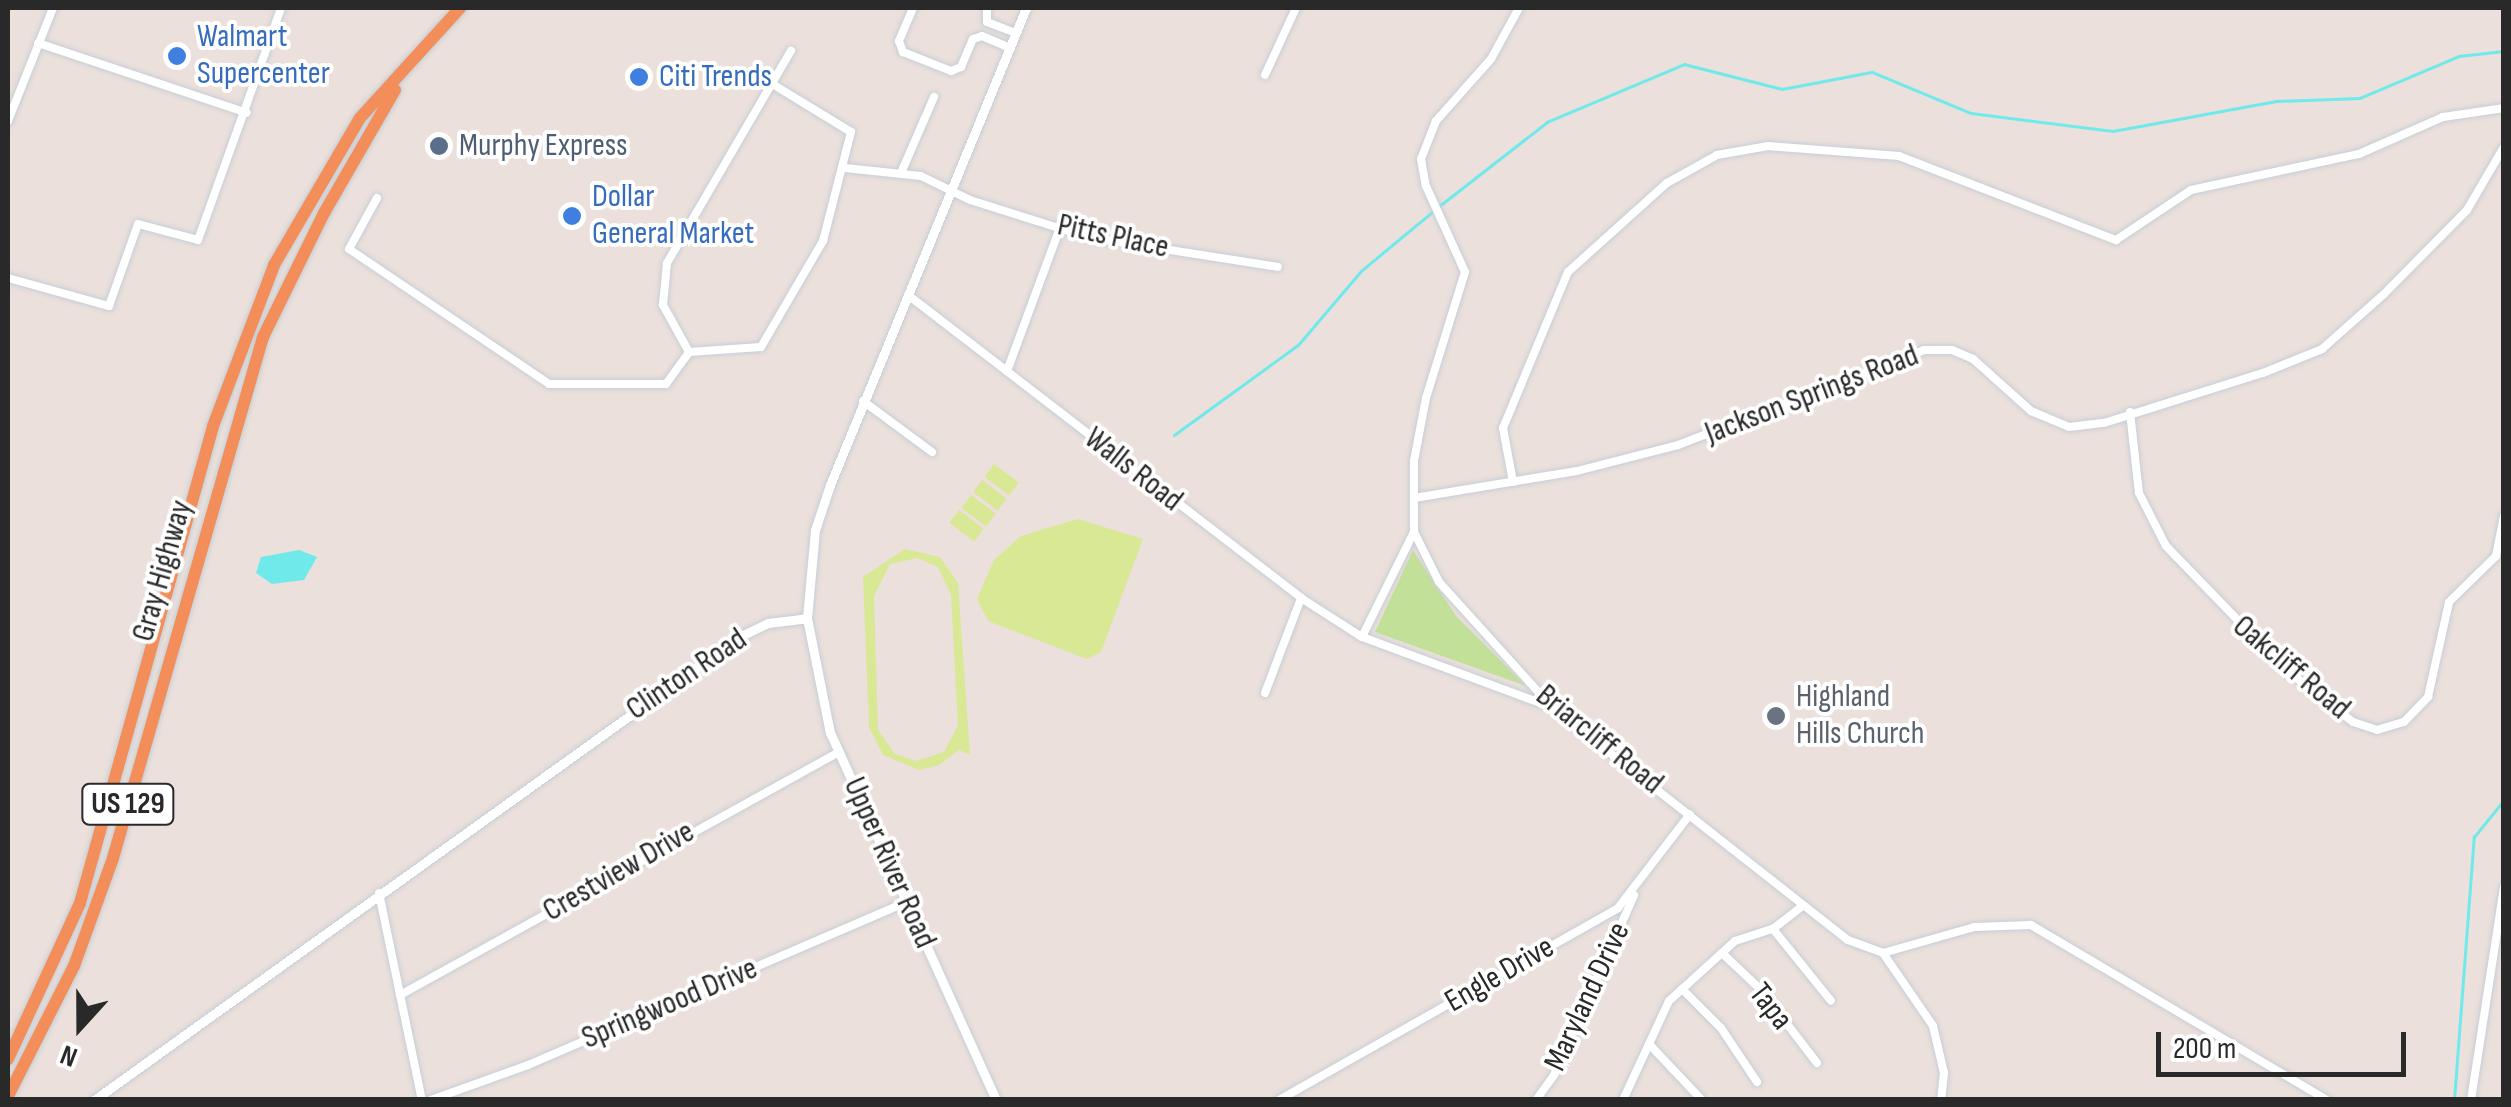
<!DOCTYPE html>
<style>
body{margin:0}
#map{position:relative;width:2511px;height:1107px;overflow:hidden;background:#ebe0db;font-family:"Sofia Sans Condensed",sans-serif}
div>[style]{position:absolute}
.green>*{inset:0;background:#c3e098}
.pitch>*{inset:0;background:#d9e894;transform-origin:0 0}
.water>*{inset:0;background:#70e9eb}
.stream>*{height:2.5px;margin:-1.25px;padding:0 1.25px;transform-origin:1.25px;border-radius:1.25px;background:#70e9eb}
.roads{filter:drop-shadow(0 0 2px #c6ced6) drop-shadow(0 0 2px #c6ced6)}
.minor>*{height:8px;margin:-4px;padding:0 4px;transform-origin:4px;border-radius:4px;background:#fff}
.tertiary>*{height:9px;margin:-4.5px;padding:0 4.5px;transform-origin:4.5px;border-radius:4.5px;background:#fff}
.trunk>*{height:12px;margin:-6px;padding:0 6px;transform-origin:6px;border-radius:6px;background:#f38e5a}
.dots>*{width:28px;height:28px;translate:-50% -50%;box-sizing:border-box;border:5px solid #fff;border-radius:50%}
span{translate:-50% -50%;white-space:nowrap;text-align:center;line-height:1.15;-webkit-text-stroke:8px #fff;paint-order:stroke}
.shield-label span{padding:2px 8px;background:#fff;border:2px solid;border-radius:8px;-webkit-text-stroke-width:0}
.shield-label{font-size:30px;color:#292929;font-weight:700}
.shop-label{font-size:32px;color:#366cbe}
.left{translate:0 -50%;text-align:left}
.service-label{font-size:32px;color:#4e5e75}
.street-label{font-size:32px;color:#292929}
.worship-label{font-size:32px;color:#5b616d}
.frame{position:absolute;inset:0;border:10px solid #292929;pointer-events:none}
.north{position:absolute;left:30px;top:977px;width:100px;height:100px;-webkit-text-stroke:8px #fff;paint-order:stroke;rotate:201deg;font-size:28px;font-weight:700;line-height:40px;text-align:center;color:#292929}
.north::after{content:'';display:block;margin:auto;width:35px;height:45px;background:#292929;clip-path:polygon(50% 0,100% 100%,50% 72%,0 100%)}
.scale{position:absolute;left:2156px;top:1032px;width:250px;height:45px;box-sizing:border-box;border:5px solid #292929;border-top:0;padding-left:12px;font-size:30px;line-height:35px;white-space:nowrap;color:#292929;-webkit-text-stroke:8px #fff;paint-order:stroke}
</style>
<div id="map">
<div class="green">
<div style="clip-path:polygon(1413px 550px,1456px 616px,1526px 686px,1375px 632px)"></div>
</div>
<div class="pitch">
<div style="left:994px;top:464px;width:31px;height:16px;rotate:37deg"></div>
<div style="left:982px;top:480px;width:31px;height:15px;rotate:37deg"></div>
<div style="left:971px;top:495px;width:31px;height:16px;rotate:37deg"></div>
<div style="left:959px;top:510px;width:31px;height:16px;rotate:37deg"></div>
<div style="clip-path:polygon(1078px 519px,1143px 539px,1101px 652px,1087px 659px,988px 621px,977px 599px,994px 560px,1021px 536px)"></div>
<div style="clip-path:polygon(evenodd,905px 549px,940px 557px,958px 583px,970px 755px,959px 750px,939px 765px,919px 770px,883px 755px,869px 727px,863px 577px,905px 549px,917px 558px,938px 567px,951px 595px,958px 725px,944px 752px,916px 761px,895px 754px,878px 730px,874px 596px,890px 564px,917px 558px)"></div>
</div>
<div class="water">
<div style="clip-path:polygon(299px 550px,317px 557px,304px 580px,272px 584px,256px 573px,261px 557px)"></div>
</div>
<div class="stream">
<div style="left:1438px;top:207px;width:138px;rotate:-37.9deg"></div>
<div style="left:1547px;top:122px;width:149px;rotate:-22.9deg"></div>
<div style="left:1684px;top:64px;width:101px;rotate:14.3deg"></div>
<div style="left:1782px;top:89px;width:92px;rotate:-10.7deg"></div>
<div style="left:1872px;top:72px;width:107px;rotate:22.5deg"></div>
<div style="left:1971px;top:113px;width:143px;rotate:7.2deg"></div>
<div style="left:2113px;top:131px;width:167px;rotate:-10.4deg"></div>
<div style="left:2277px;top:101px;width:83px;rotate:-2.1deg"></div>
<div style="left:2360px;top:98px;width:108px;rotate:-23deg"></div>
<div style="left:2459px;top:56px;width:45px;rotate:-6.3deg"></div>
<div style="left:1174px;top:435px;width:153px;rotate:-36deg"></div>
<div style="left:1298px;top:345px;width:97px;rotate:-49.6deg"></div>
<div style="left:1361px;top:271px;width:92px;rotate:-39.7deg"></div>
<div style="left:2454px;top:1100px;width:264px;rotate:-85.7deg"></div>
<div style="left:2474px;top:837px;width:48px;rotate:-51deg"></div>
</div>
<div class="roads">
<div class="minor">
<div style="left:913px;top:8px;width:36px;rotate:113deg"></div>
<div style="left:899px;top:41px;width:12px;rotate:70deg"></div>
<div style="left:903px;top:52px;width:52px;rotate:21.6deg"></div>
<div style="left:951px;top:71px;width:11px;rotate:-22deg"></div>
<div style="left:961px;top:67px;width:30px;rotate:-67deg"></div>
<div style="left:973px;top:39px;width:9px;rotate:-18deg"></div>
<div style="left:982px;top:36px;width:30px;rotate:23deg"></div>
<div style="left:987px;top:8px;width:14px;rotate:90deg"></div>
<div style="left:987px;top:22px;width:31px;rotate:21deg"></div>
<div style="left:1519px;top:8px;width:58px;rotate:118.8deg"></div>
<div style="left:1491px;top:59px;width:83px;rotate:131.6deg"></div>
<div style="left:1436px;top:121px;width:41px;rotate:111.5deg"></div>
<div style="left:1421px;top:159px;width:27px;rotate:80deg"></div>
<div style="left:1426px;top:186px;width:94px;rotate:65.6deg"></div>
<div style="left:1465px;top:272px;width:132px;rotate:107.2deg"></div>
<div style="left:1426px;top:398px;width:64px;rotate:100.8deg"></div>
<div style="left:1414px;top:461px;width:71px;rotate:90deg"></div>
<div style="left:1414px;top:532px;width:56px;rotate:63.4deg"></div>
<div style="left:1439px;top:582px;width:170px;rotate:47.9deg"></div>
<div style="left:1553px;top:708px;width:375px;rotate:38.2deg"></div>
<div style="left:1848px;top:940px;width:37px;rotate:20deg"></div>
<div style="left:1883px;top:953px;width:95px;rotate:-15.9deg"></div>
<div style="left:1974px;top:927px;width:57px;rotate:-2deg"></div>
<div style="left:2031px;top:925px;width:344px;rotate:30.6deg"></div>
<div style="left:38px;top:43px;width:220px;rotate:18.5deg"></div>
<div style="left:1265px;top:75px;width:74px;rotate:-65.2deg"></div>
<div style="left:8px;top:121px;width:122px;rotate:-68.3deg"></div>
<div style="left:845px;top:168px;width:76px;rotate:6deg"></div>
<div style="left:921px;top:176px;width:55px;rotate:26.1deg"></div>
<div style="left:970px;top:200px;width:123px;rotate:17.5deg"></div>
<div style="left:1087px;top:237px;width:193px;rotate:8.9deg"></div>
<div style="left:901px;top:173px;width:83px;rotate:-66.5deg"></div>
<div style="left:377px;top:198px;width:58px;rotate:118.8deg"></div>
<div style="left:349px;top:249px;width:241px;rotate:34deg"></div>
<div style="left:549px;top:384px;width:117px"></div>
<div style="left:666px;top:384px;width:39px;rotate:-54deg"></div>
<div style="left:689px;top:352px;width:72px;rotate:-4deg"></div>
<div style="left:761px;top:347px;width:123px;rotate:-59.7deg"></div>
<div style="left:823px;top:241px;width:113px;rotate:-75.6deg"></div>
<div style="left:851px;top:132px;width:90px;rotate:-148.6deg"></div>
<div style="left:8px;top:278px;width:105px;rotate:15.5deg"></div>
<div style="left:109px;top:306px;width:87px;rotate:-70.5deg"></div>
<div style="left:138px;top:224px;width:62px;rotate:14.9deg"></div>
<div style="left:198px;top:240px;width:246px;rotate:-70.3deg"></div>
<div style="left:908px;top:295px;width:496px;rotate:37.6deg"></div>
<div style="left:1301px;top:598px;width:72px;rotate:32.6deg"></div>
<div style="left:1362px;top:637px;width:199px;rotate:20.3deg"></div>
<div style="left:689px;top:352px;width:54px;rotate:-119deg"></div>
<div style="left:663px;top:305px;width:42px;rotate:-84.6deg"></div>
<div style="left:667px;top:263px;width:246px;rotate:-59.7deg"></div>
<div style="left:1007px;top:371px;width:153px;rotate:-69.7deg"></div>
<div style="left:863px;top:401px;width:86px;rotate:36.5deg"></div>
<div style="left:2130px;top:412px;width:81px;rotate:83.7deg"></div>
<div style="left:2139px;top:493px;width:59px;rotate:63deg"></div>
<div style="left:2166px;top:546px;width:171px;rotate:45.9deg"></div>
<div style="left:2285px;top:669px;width:86px;rotate:37.9deg"></div>
<div style="left:2353px;top:722px;width:25px;rotate:18deg"></div>
<div style="left:2377px;top:730px;width:28px;rotate:-17deg"></div>
<div style="left:2404px;top:722px;width:35px;rotate:-46deg"></div>
<div style="left:2428px;top:697px;width:97px;rotate:-77.5deg"></div>
<div style="left:2449px;top:602px;width:66px;rotate:-44.4deg"></div>
<div style="left:2496px;top:556px;width:41px;rotate:-78.7deg"></div>
<div style="left:1513px;top:482px;width:55px;rotate:-100.5deg"></div>
<div style="left:1503px;top:428px;width:169px;rotate:-67.4deg"></div>
<div style="left:1568px;top:272px;width:133px;rotate:-42deg"></div>
<div style="left:1667px;top:183px;width:57px;rotate:-29.2deg"></div>
<div style="left:1717px;top:155px;width:52px;rotate:-10deg"></div>
<div style="left:1768px;top:146px;width:131px;rotate:4.4deg"></div>
<div style="left:1899px;top:156px;width:233px;rotate:21.2deg"></div>
<div style="left:2116px;top:240px;width:90px;rotate:-33.7deg"></div>
<div style="left:2191px;top:190px;width:172px;rotate:-12.1deg"></div>
<div style="left:2359px;top:154px;width:92px;rotate:-23.8deg"></div>
<div style="left:2443px;top:117px;width:62px;rotate:-8.4deg"></div>
<div style="left:1414px;top:498px;width:165px;rotate:-9.4deg"></div>
<div style="left:1577px;top:471px;width:104px;rotate:-14.4deg"></div>
<div style="left:1678px;top:445px;width:264px;rotate:-21.1deg"></div>
<div style="left:1924px;top:350px;width:28px"></div>
<div style="left:1952px;top:350px;width:23px;rotate:23deg"></div>
<div style="left:1973px;top:359px;width:78px;rotate:41.9deg"></div>
<div style="left:2031px;top:411px;width:41px;rotate:22.8deg"></div>
<div style="left:2069px;top:427px;width:35px;rotate:-7deg"></div>
<div style="left:2104px;top:423px;width:167px;rotate:-17.5deg"></div>
<div style="left:2263px;top:373px;width:64px;rotate:-22.1deg"></div>
<div style="left:2322px;top:349px;width:83px;rotate:-41.6deg"></div>
<div style="left:2384px;top:294px;width:118px;rotate:-45.3deg"></div>
<div style="left:2467px;top:210px;width:73px;rotate:-59.6deg"></div>
<div style="left:1362px;top:637px;width:117px;rotate:-63.7deg"></div>
<div style="left:1265px;top:693px;width:102px;rotate:-69.2deg"></div>
<div style="left:379px;top:893px;width:211px;rotate:78.3deg"></div>
<div style="left:1773px;top:929px;width:92px;rotate:51.1deg"></div>
<div style="left:1722px;top:953px;width:54px;rotate:43.5deg"></div>
<div style="left:1761px;top:990px;width:92px;rotate:52.5deg"></div>
<div style="left:1883px;top:953px;width:88px;rotate:55.6deg"></div>
<div style="left:1933px;top:1026px;width:48px;rotate:76.8deg"></div>
<div style="left:1944px;top:1073px;width:27px;rotate:96deg"></div>
<div style="left:1682px;top:989px;width:55px;rotate:45deg"></div>
<div style="left:1721px;top:1028px;width:65px;rotate:56.3deg"></div>
<div style="left:400px;top:995px;width:502px;rotate:-28.97deg"></div>
<div style="left:1649px;top:1044px;width:77px;rotate:46.6deg"></div>
<div style="left:431px;top:1100px;width:103px;rotate:-19.8deg"></div>
<div style="left:528px;top:1065px;width:412px;rotate:-23.3deg"></div>
<div style="left:1279px;top:1100px;width:390px;rotate:-29.5deg"></div>
<div style="left:1618px;top:908px;width:118px;rotate:-52.5deg"></div>
<div style="left:1536px;top:1100px;width:31px;rotate:-54deg"></div>
<div style="left:1554px;top:1075px;width:197px;rotate:-66deg"></div>
<div style="left:1623px;top:1100px;width:109px;rotate:-65.1deg"></div>
<div style="left:1669px;top:1001px;width:89px;rotate:-42.3deg"></div>
<div style="left:1735px;top:941px;width:40px;rotate:-18deg"></div>
<div style="left:1773px;top:929px;width:37px;rotate:-38deg"></div>
<div style="left:2471px;top:1100px;width:215px;rotate:-81.2deg"></div>
</div>
<div class="tertiary">
<div style="left:94px;top:1100px;width:794px;rotate:-35.67deg"></div>
<div style="left:739px;top:637px;width:32px;rotate:-26deg"></div>
<div style="left:768px;top:623px;width:39px;rotate:-7deg"></div>
<div style="left:996px;top:1100px;width:403px;rotate:-114.3deg"></div>
<div style="left:830px;top:733px;width:117px;rotate:-101.3deg"></div>
<div style="left:807px;top:618px;width:88px;rotate:-84.8deg"></div>
<div style="left:815px;top:530px;width:47px;rotate:-71.6deg"></div>
<div style="left:830px;top:485px;width:516px;rotate:-67.66deg"></div>
</div>
<div class="trunk">
<div style="left:8px;top:1059px;width:172px;rotate:-65.2deg"></div>
<div style="left:80px;top:903px;width:495px;rotate:-74.4deg"></div>
<div style="left:213px;top:426px;width:172px;rotate:-69.2deg"></div>
<div style="left:274px;top:265px;width:170px;rotate:-59.7deg"></div>
<div style="left:360px;top:118px;width:149px;rotate:-47.7deg"></div>
<div style="left:8px;top:1096px;width:146px;rotate:-63.1deg"></div>
<div style="left:74px;top:966px;width:115px;rotate:-70.1deg"></div>
<div style="left:113px;top:858px;width:542px;rotate:-73.94deg"></div>
<div style="left:263px;top:337px;width:138px;rotate:-63.8deg"></div>
<div style="left:324px;top:213px;width:142px;rotate:-60deg"></div>
</div>
</div>
<div class="dots">
<div style="left:177px;top:56px;background:#3f7fe0"></div>
<div style="left:639px;top:77px;background:#3f7fe0"></div>
<div style="left:439px;top:146px;background:#5c6f8a"></div>
<div style="left:572px;top:216px;background:#3f7fe0"></div>
<div style="left:1776px;top:716px;background:#6b7280"></div>
</div>
<div class="shield-label">
<span style="left:128px;top:804px">US 129</span>
</div>
<div class="shop-label">
<span class="left" style="left:197px;top:56px">Walmart<br>Supercenter</span>
<span class="left" style="left:659px;top:77px">Citi Trends</span>
<span class="left" style="left:592px;top:216px">Dollar<br>General Market</span>
</div>
<div class="service-label">
<span class="left" style="left:459px;top:146px">Murphy Express</span>
</div>
<div class="street-label">
<span style="left:1113px;top:237px;rotate:12deg">Pitts Place</span>
<span style="left:1812px;top:395px;rotate:-21deg">Jackson Springs Road</span>
<span style="left:1133px;top:470px;rotate:38deg">Walls Road</span>
<span style="left:163px;top:571px;rotate:-74deg">Gray Highway</span>
<span style="left:2291px;top:668px;rotate:40deg">Oakcliff Road</span>
<span style="left:687px;top:675px;rotate:-34deg">Clinton Road</span>
<span style="left:1599px;top:740px;rotate:39deg">Briarcliff Road</span>
<span style="left:889px;top:863px;rotate:66deg">Upper River Road</span>
<span style="left:619px;top:872px;rotate:-30deg">Crestview Drive</span>
<span style="left:1500px;top:975px;rotate:-30deg">Engle Drive</span>
<span style="left:1588px;top:997px;rotate:-65deg">Maryland Drive</span>
<span style="left:670px;top:1004px;rotate:-23deg">Springwood Drive</span>
<span style="left:1770px;top:1007px;rotate:52deg">Tapa</span>
</div>
<div class="worship-label">
<span class="left" style="left:1796px;top:716px">Highland<br>Hills Church</span>
</div>
<div class="frame"></div>
<div class="north">N</div>
<div class="scale">200 m</div>
</div>
